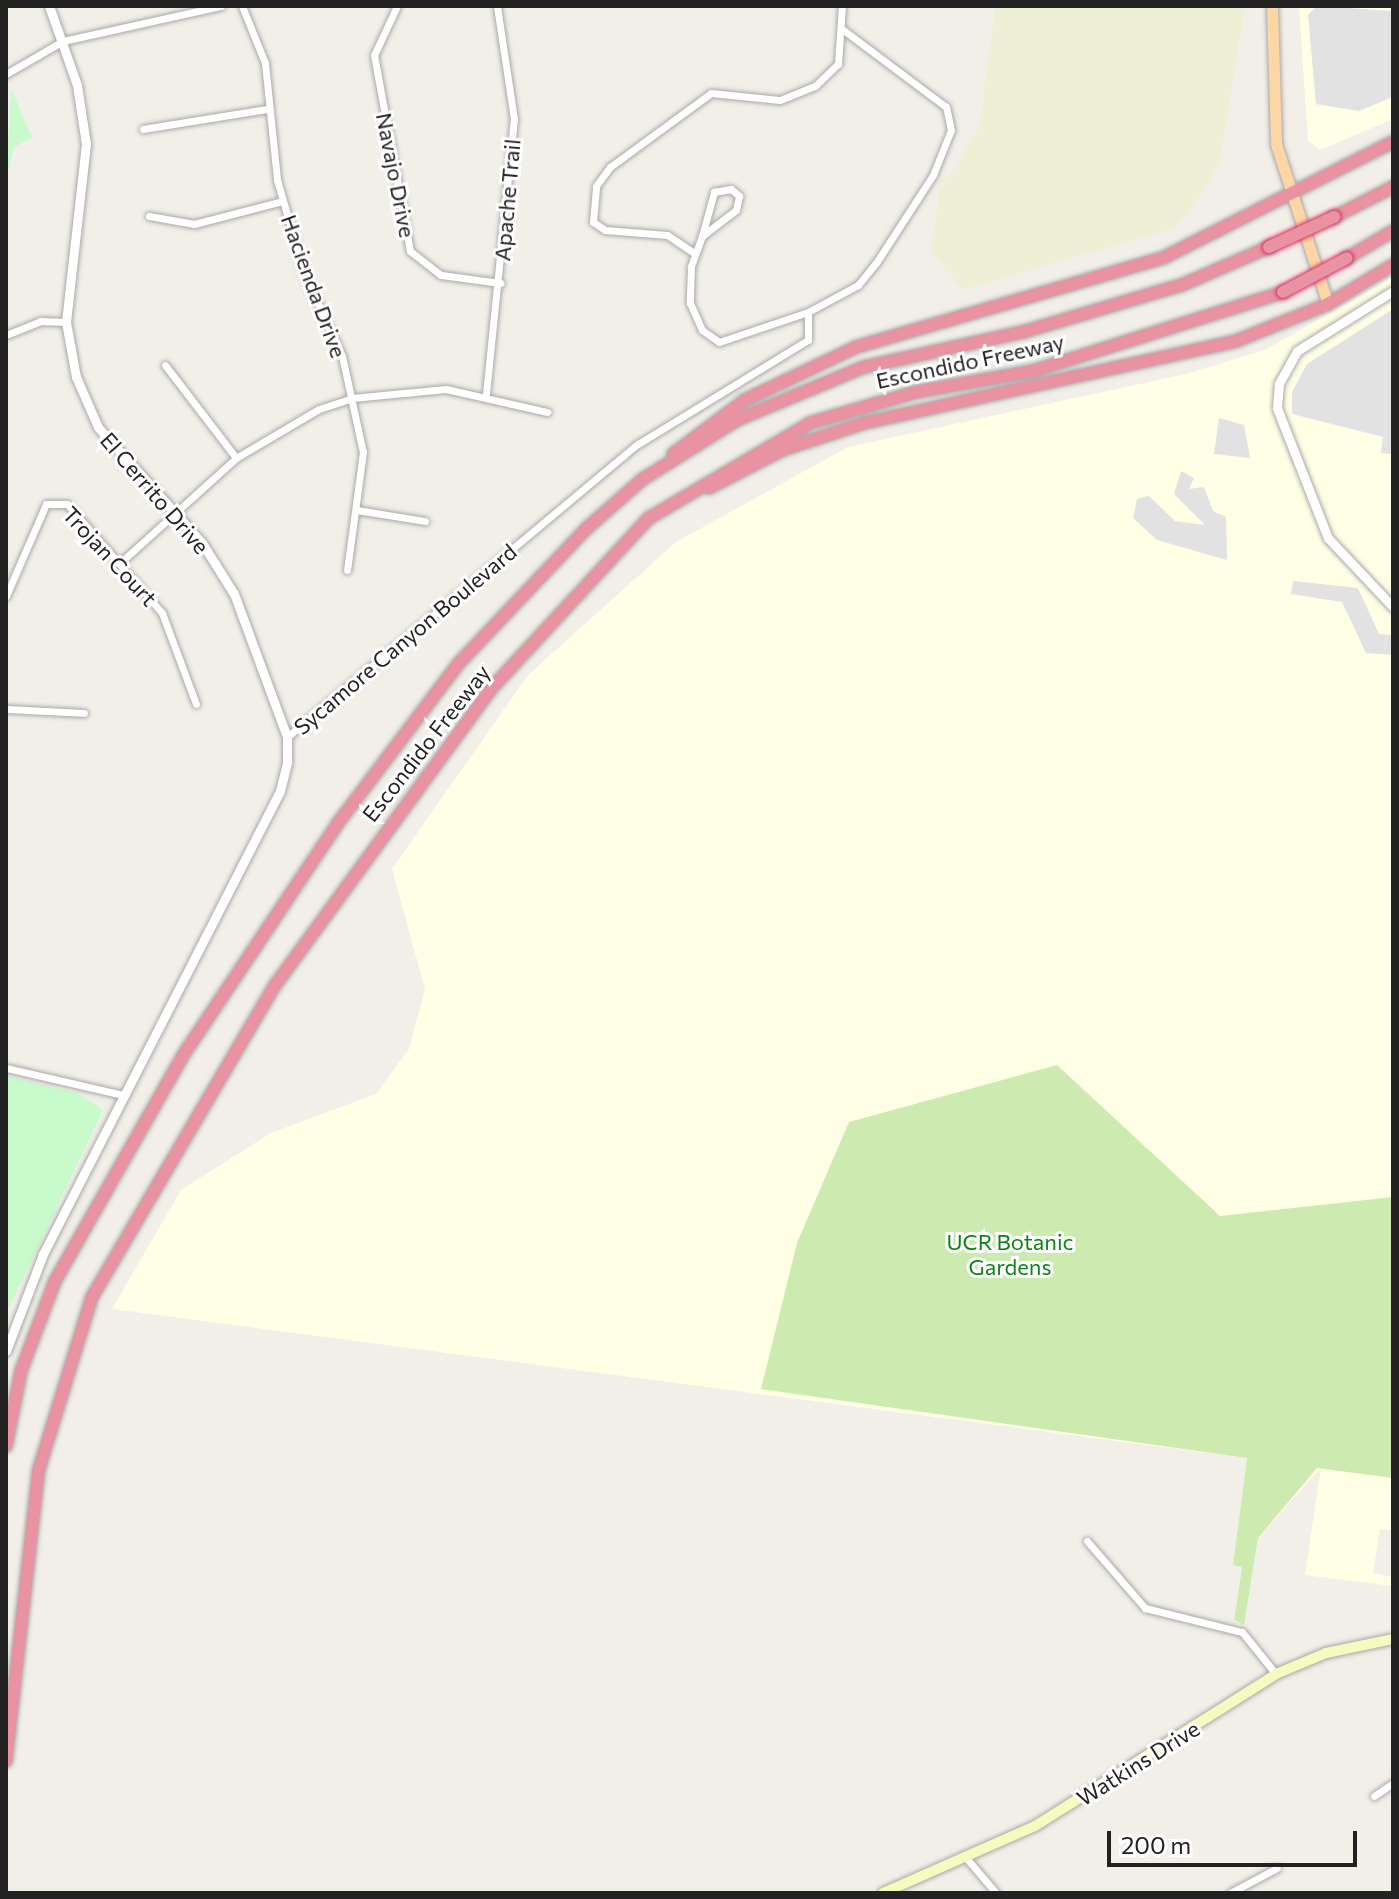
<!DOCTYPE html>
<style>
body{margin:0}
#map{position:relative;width:1399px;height:1899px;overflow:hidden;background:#f2efe9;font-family:Commissioner,sans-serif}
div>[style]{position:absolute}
.education>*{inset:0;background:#ffffe5}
.farmland>*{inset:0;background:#eef0d5}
.grass>*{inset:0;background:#cdebb0}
.park>*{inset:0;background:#c8facc}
.parking>*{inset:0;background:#e2e2e2}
.roads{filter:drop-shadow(0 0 2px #a9a9a9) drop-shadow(0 0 2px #a9a9a9)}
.minor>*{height:7px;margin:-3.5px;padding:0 3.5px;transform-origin:3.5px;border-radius:3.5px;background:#fff}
.tertiary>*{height:9px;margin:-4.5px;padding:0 4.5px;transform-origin:4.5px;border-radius:4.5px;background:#fff}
.secondary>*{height:10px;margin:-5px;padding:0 5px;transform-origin:5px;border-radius:5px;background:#f7fabf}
.primary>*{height:11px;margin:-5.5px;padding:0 5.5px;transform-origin:5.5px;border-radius:5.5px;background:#fcd6a4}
.motorway>*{height:12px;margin:-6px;padding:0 6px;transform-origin:6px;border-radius:6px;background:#e892a2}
.bridges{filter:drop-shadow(0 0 2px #dc2a67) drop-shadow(0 0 2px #dc2a67)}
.motorway-bridge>*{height:12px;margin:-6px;padding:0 6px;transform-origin:6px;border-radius:6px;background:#e892a2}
span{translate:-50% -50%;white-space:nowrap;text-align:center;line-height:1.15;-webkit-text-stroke:6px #fff;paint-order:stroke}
.street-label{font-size:22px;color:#222}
.park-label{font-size:22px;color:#0c8416}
.frame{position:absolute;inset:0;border:8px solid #222;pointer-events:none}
.scale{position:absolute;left:1107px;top:1831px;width:250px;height:36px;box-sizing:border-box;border:4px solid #222;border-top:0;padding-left:10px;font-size:24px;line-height:28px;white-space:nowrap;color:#222;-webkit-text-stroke:6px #fff;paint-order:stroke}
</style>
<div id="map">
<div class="education">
<div style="clip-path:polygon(1299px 6px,1393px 6px,1393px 119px,1320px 150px,1308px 141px)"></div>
<div style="clip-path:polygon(1393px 277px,1393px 1531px,1380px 1529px,1373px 1573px,1393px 1577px,1393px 1586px,1305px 1575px,1321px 1468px,1258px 1538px,1244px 1625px,1234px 1620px,1242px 1567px,1233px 1565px,1247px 1458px,112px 1309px,181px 1190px,271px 1133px,376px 1094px,409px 1049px,425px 989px,392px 869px,528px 675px,676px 542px,848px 447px,1186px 374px,1265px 350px)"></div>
</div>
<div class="farmland">
<div style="clip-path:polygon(995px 6px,1245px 6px,1220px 162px,1189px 214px,1172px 229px,963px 290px,931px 252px,940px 181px,955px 170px,980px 123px)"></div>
</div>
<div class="grass">
<div style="clip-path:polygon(1057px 1065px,1220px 1216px,1393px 1197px,1393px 1478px,1317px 1468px,1258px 1538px,1244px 1625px,1234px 1620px,1242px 1567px,1233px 1565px,1247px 1458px,761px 1389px,797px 1243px,849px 1122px)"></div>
</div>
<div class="park">
<div style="clip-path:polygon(11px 88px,32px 138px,14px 147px,6px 181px)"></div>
<div style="clip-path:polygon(6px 1076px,78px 1093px,103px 1110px,6px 1314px)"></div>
</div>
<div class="parking">
<div style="clip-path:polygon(1317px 6px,1393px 11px,1393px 97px,1359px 111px,1316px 104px,1308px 15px)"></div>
<div style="clip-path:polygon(1393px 309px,1393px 454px,1381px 453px,1383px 437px,1292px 414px,1292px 392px,1307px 364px)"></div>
<div style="clip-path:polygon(1219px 418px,1244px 425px,1250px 458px,1214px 454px)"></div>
<div style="clip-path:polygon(1181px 471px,1194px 478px,1189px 489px,1204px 487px,1213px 511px,1226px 517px,1227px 560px,1157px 540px,1133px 518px,1137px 499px,1149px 496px,1175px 521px,1205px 525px,1174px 494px)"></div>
<div style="clip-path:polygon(1293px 581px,1358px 588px,1379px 634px,1393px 635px,1393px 655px,1366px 653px,1342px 602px,1291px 594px)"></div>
</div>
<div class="roads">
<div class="minor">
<div style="left:242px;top:6px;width:61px;rotate:68deg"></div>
<div style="left:265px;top:63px;width:118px;rotate:84.1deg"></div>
<div style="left:277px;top:180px;width:97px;rotate:73.8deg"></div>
<div style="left:304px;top:273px;width:91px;rotate:65.4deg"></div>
<div style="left:342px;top:356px;width:98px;rotate:77.7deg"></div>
<div style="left:363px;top:452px;width:119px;rotate:97.7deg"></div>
<div style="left:397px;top:6px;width:54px;rotate:115.1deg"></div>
<div style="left:374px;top:55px;width:199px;rotate:79.6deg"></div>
<div style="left:410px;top:251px;width:39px;rotate:38deg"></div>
<div style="left:441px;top:275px;width:60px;rotate:7.7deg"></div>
<div style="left:6px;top:74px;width:66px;rotate:-30.1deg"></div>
<div style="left:63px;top:41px;width:162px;rotate:-12.5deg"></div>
<div style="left:143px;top:129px;width:125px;rotate:-9.2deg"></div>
<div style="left:149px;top:216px;width:46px;rotate:10.1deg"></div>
<div style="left:194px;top:224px;width:92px;rotate:-14.5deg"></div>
<div style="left:702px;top:236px;width:46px;rotate:-74.7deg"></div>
<div style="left:714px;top:192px;width:17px;rotate:-10deg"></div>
<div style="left:731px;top:189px;width:11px;rotate:41deg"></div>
<div style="left:739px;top:196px;width:14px;rotate:102deg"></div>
<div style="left:736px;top:210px;width:43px;rotate:142.6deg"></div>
<div style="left:702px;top:236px;width:33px;rotate:110deg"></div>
<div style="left:691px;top:267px;width:36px;rotate:92deg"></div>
<div style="left:690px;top:303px;width:30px;rotate:66deg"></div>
<div style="left:702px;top:330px;width:21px;rotate:35deg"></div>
<div style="left:719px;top:342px;width:94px;rotate:-18.6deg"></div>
<div style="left:808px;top:312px;width:57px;rotate:-28.4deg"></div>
<div style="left:858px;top:285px;width:28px;rotate:-51deg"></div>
<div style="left:876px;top:263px;width:105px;rotate:-57.1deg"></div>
<div style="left:933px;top:175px;width:48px;rotate:-68.2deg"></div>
<div style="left:951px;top:130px;width:24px;rotate:-102deg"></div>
<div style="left:946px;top:107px;width:130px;rotate:-143.1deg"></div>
<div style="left:694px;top:253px;width:32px;rotate:-146deg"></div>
<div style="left:667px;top:235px;width:62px;rotate:-175.4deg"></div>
<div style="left:605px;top:230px;width:14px;rotate:-146deg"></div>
<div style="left:593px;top:222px;width:36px;rotate:-85deg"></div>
<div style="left:596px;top:186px;width:24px;rotate:-54deg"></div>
<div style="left:610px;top:167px;width:125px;rotate:-36.2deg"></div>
<div style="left:711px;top:93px;width:69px;rotate:5.8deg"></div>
<div style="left:780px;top:100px;width:38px;rotate:-22deg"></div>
<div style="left:815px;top:86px;width:32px;rotate:-44deg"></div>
<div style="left:838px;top:64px;width:58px;rotate:-86.1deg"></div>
<div style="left:6px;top:335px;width:37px;rotate:-22deg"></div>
<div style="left:40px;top:321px;width:26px;rotate:2deg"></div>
<div style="left:165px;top:365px;width:117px;rotate:52.6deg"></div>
<div style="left:486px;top:394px;width:276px;rotate:-84.2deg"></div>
<div style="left:514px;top:119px;width:114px;rotate:-98.6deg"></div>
<div style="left:357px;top:510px;width:69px;rotate:9.2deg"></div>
<div style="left:121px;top:562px;width:155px;rotate:-42.1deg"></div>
<div style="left:236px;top:458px;width:96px;rotate:-30.6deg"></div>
<div style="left:319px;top:409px;width:35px;rotate:-18deg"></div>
<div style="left:352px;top:398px;width:94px;rotate:-5.5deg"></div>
<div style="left:446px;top:389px;width:104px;rotate:12.8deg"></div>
<div style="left:6px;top:596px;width:100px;rotate:-66.5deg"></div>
<div style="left:46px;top:504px;width:21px"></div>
<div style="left:67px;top:504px;width:145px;rotate:48.9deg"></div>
<div style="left:162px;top:613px;width:97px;rotate:69.5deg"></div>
<div style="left:6px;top:709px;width:78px;rotate:2.9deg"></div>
<div style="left:287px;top:737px;width:457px;rotate:-39.9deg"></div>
<div style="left:638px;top:444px;width:199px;rotate:-31.5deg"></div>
<div style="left:808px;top:340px;width:28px;rotate:-90deg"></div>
<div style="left:6px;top:1068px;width:120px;rotate:13deg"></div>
<div style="left:1087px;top:1541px;width:89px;rotate:49.1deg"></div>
<div style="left:1145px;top:1608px;width:100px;rotate:13.9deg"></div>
<div style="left:1242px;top:1632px;width:54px;rotate:51deg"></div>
<div style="left:1374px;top:1796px;width:23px;rotate:-34deg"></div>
<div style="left:968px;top:1860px;width:43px;rotate:49.7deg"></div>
<div style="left:1230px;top:1893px;width:53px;rotate:-28deg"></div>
</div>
<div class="tertiary">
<div style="left:1393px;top:291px;width:113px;rotate:148deg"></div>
<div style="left:1297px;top:351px;width:38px;rotate:119deg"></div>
<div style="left:1279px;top:384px;width:24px;rotate:95deg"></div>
<div style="left:1277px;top:408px;width:140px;rotate:68.6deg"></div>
<div style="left:1328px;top:538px;width:95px;rotate:46.7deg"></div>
<div style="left:6px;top:1351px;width:104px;rotate:-69.1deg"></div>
<div style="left:43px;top:1254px;width:520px;rotate:-62.89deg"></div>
<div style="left:280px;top:791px;width:30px;rotate:-76deg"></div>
<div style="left:287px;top:762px;width:25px;rotate:-90deg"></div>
<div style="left:287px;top:737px;width:153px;rotate:-110.3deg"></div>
<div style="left:234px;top:594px;width:60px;rotate:-122.1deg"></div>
<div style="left:202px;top:543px;width:156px;rotate:-131.9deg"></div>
<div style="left:98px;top:427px;width:55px;rotate:-113.7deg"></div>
<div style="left:76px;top:377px;width:56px;rotate:-100.3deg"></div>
<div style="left:66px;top:322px;width:179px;rotate:-83.6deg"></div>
<div style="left:86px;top:144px;width:60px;rotate:-98.7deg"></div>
<div style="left:77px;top:85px;width:84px;rotate:-109.5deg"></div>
</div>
<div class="secondary">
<div style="left:883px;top:1893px;width:166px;rotate:-23.8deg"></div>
<div style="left:1035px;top:1826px;width:285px;rotate:-32.2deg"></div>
<div style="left:1276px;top:1674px;width:54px;rotate:-22.8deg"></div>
<div style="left:1326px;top:1653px;width:68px;rotate:-11.8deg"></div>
</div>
<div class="primary">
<div style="left:1272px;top:6px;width:138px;rotate:88.3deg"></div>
<div style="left:1276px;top:144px;width:168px;rotate:72deg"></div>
</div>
<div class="motorway">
<div style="left:1334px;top:217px;width:66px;rotate:-27deg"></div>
<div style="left:1347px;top:258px;width:53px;rotate:-30.4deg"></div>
<div style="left:673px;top:454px;width:90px;rotate:-36.9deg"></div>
<div style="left:745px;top:400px;width:123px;rotate:-25.5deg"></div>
<div style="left:856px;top:347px;width:322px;rotate:-16.2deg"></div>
<div style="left:1165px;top:257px;width:255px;rotate:-26.8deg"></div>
<div style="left:709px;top:488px;width:82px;rotate:-27.5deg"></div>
<div style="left:782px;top:450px;width:86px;rotate:-18.2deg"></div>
<div style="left:864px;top:423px;width:381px;rotate:-12.4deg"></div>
<div style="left:1236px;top:341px;width:99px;rotate:-21.9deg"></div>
<div style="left:1328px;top:304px;width:76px;rotate:-31deg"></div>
<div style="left:6px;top:1446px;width:76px;rotate:-78.7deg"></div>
<div style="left:21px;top:1371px;width:96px;rotate:-69.3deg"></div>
<div style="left:55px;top:1281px;width:261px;rotate:-60.4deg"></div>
<div style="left:184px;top:1054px;width:278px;rotate:-56.3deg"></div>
<div style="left:338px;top:823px;width:201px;rotate:-52.9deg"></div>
<div style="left:459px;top:663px;width:185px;rotate:-46.5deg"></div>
<div style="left:586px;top:529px;width:76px;rotate:-41.3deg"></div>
<div style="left:643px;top:479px;width:111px;rotate:-32.1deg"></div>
<div style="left:737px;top:420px;width:138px;rotate:-22.7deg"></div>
<div style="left:864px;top:367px;width:163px;rotate:-12.4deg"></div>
<div style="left:1023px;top:332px;width:166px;rotate:-16.5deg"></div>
<div style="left:1182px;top:285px;width:95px;rotate:-23.6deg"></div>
<div style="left:6px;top:1761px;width:294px;rotate:-83.6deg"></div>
<div style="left:39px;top:1469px;width:180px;rotate:-72.9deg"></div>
<div style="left:92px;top:1297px;width:363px;rotate:-59.6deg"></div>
<div style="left:276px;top:984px;width:365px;rotate:-53.9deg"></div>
<div style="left:491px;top:689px;width:233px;rotate:-47.3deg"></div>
<div style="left:649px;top:518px;width:187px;rotate:-30.5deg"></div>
<div style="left:810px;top:423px;width:110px;rotate:-16.3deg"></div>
<div style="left:916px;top:392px;width:119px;rotate:-10.2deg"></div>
<div style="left:1033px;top:371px;width:262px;rotate:-17.5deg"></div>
</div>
</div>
<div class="bridges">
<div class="motorway-bridge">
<div style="left:1269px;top:247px;width:72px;rotate:-24.8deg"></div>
<div style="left:1283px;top:292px;width:72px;rotate:-28deg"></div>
</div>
</div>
<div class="street-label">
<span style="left:396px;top:175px;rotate:79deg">Navajo Drive</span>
<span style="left:507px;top:200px;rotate:-85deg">Apache Trail</span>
<span style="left:314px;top:286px;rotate:70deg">Hacienda Drive</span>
<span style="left:970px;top:361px;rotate:-12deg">Escondido Freeway</span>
<span style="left:155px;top:493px;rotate:49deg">El Cerrito Drive</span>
<span style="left:110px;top:556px;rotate:47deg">Trojan Court</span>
<span style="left:405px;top:639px;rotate:-40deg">Sycamore Canyon Boulevard</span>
<span style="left:426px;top:743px;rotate:-52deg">Escondido Freeway</span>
<span style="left:1138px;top:1763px;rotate:-32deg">Watkins Drive</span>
</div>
<div class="park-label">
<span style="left:1010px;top:1254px">UCR Botanic<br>Gardens</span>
</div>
<div class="frame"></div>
<div class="scale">200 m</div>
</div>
